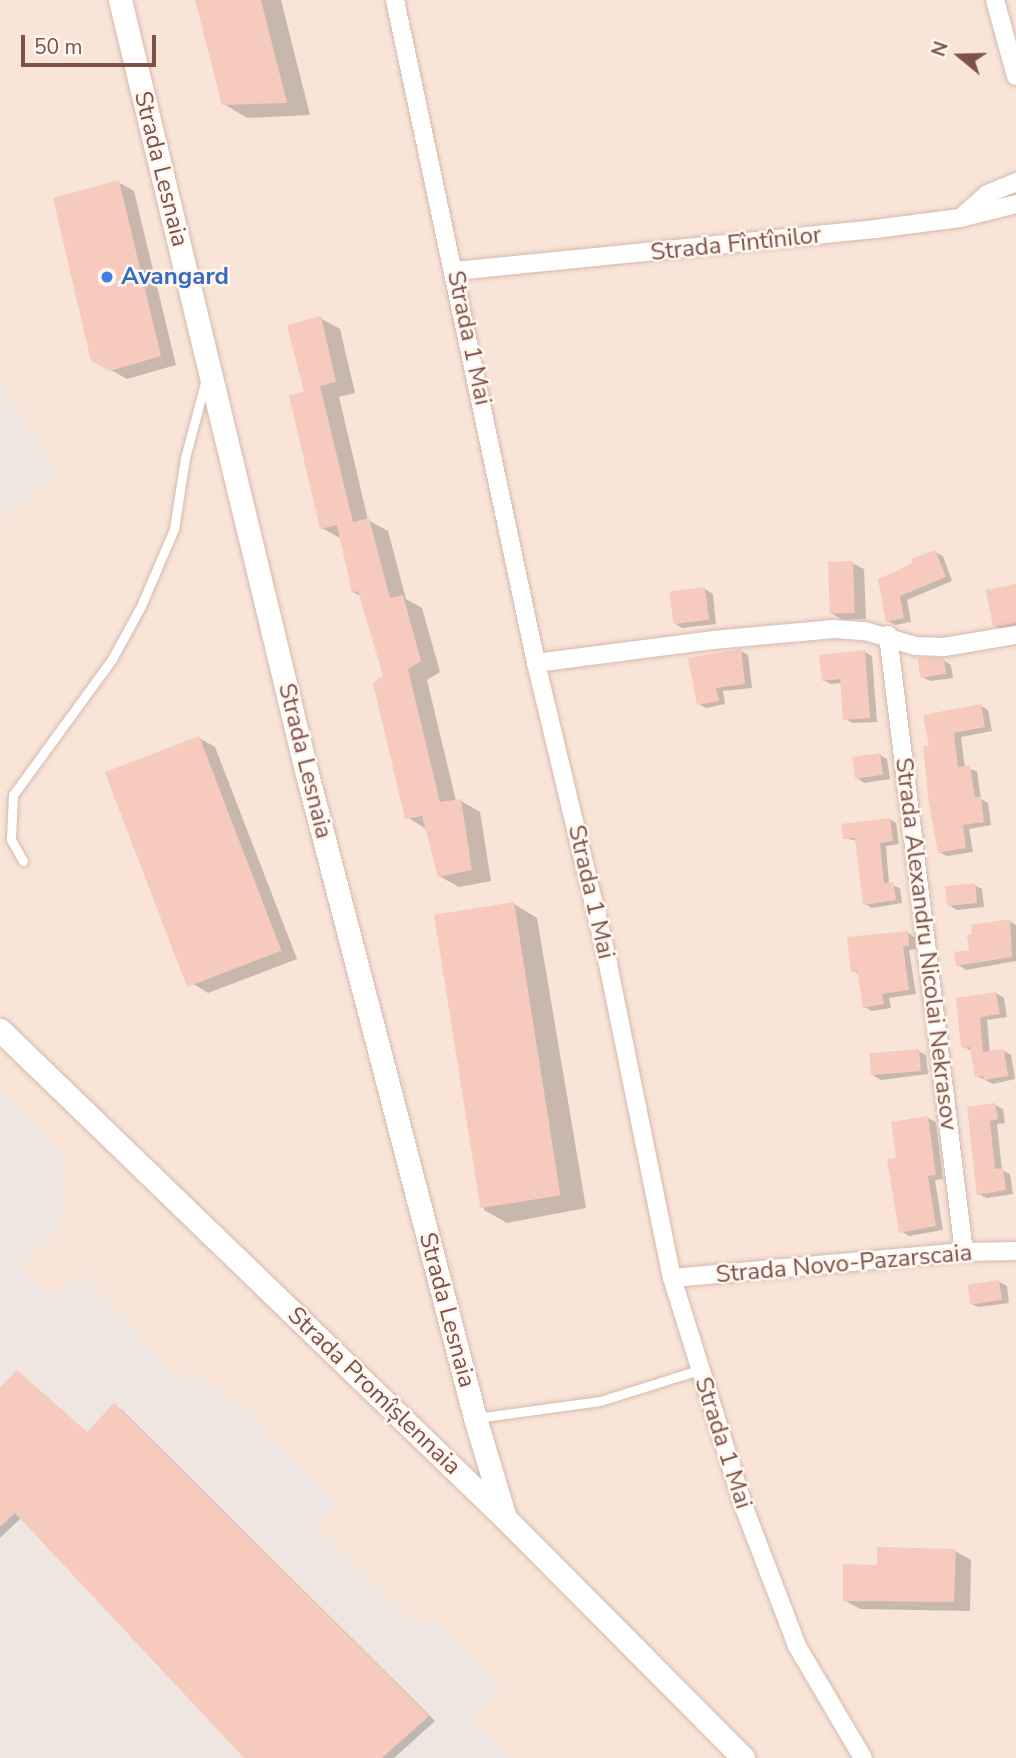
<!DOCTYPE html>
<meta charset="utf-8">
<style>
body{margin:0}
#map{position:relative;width:1016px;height:1758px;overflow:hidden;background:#fef2e7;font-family:"Nunito Sans",sans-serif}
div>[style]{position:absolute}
.residential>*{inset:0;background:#f9e5d8;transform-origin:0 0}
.industrial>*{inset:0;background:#efe5e1}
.shadow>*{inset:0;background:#0003}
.building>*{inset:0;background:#f6cabc;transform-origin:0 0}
.roads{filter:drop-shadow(0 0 2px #d4b9ae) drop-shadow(0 0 2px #d4b9ae)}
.service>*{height:9px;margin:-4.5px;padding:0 4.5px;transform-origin:4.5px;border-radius:4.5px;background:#fff}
.minor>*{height:18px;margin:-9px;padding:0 9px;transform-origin:9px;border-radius:9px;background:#fff}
.tertiary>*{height:23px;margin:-11.5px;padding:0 11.5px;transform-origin:11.5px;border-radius:11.5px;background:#fff}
.dots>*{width:19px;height:19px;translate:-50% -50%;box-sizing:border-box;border:4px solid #fff6f0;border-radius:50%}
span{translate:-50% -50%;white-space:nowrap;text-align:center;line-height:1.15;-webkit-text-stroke:5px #fff6f0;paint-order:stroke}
.street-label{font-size:24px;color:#7c5248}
.shop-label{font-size:24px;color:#366cbe;font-weight:700}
.left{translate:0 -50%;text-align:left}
.north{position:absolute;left:925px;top:21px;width:70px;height:70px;-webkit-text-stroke:5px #fff6f0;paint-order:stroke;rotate:289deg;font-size:19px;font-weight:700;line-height:28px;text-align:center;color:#7c5248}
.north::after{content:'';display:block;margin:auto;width:24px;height:32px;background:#7c5248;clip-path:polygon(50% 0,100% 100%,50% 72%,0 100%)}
.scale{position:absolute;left:21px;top:35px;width:135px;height:32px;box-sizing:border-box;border:4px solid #7c5248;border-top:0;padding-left:9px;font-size:21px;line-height:24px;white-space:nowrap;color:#7c5248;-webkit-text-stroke:5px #fff6f0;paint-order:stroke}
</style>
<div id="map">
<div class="residential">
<div style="left:0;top:0;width:1016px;height:1758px"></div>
</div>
<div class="industrial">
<div style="clip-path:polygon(0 379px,58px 473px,0 521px)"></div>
<div style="clip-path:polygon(0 1089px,62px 1154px,66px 1203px,59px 1230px,21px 1266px,50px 1296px,84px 1273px,177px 1377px,191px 1369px,247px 1410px,337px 1504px,316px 1526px,419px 1626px,431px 1615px,502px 1690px,472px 1717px,512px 1758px,0 1758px)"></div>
</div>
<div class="shadow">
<div style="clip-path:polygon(197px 0,281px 0,310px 115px,247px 118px,224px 104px)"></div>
<div style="clip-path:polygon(118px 182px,134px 191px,176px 365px,127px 379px,93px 360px)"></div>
<div style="clip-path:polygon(320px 318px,340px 329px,355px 393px,339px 397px,368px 520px,388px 531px,406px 599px,422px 608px,440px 672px,427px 680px,456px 801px,461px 801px,480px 812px,491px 881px,459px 887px,439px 876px,426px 829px,407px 817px,385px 677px,362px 597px,353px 592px,342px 539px,322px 528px,306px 393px)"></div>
<div style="clip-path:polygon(935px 552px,943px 556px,952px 581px,907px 600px,911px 622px,895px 625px,888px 621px,880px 580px)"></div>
<div style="clip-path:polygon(852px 563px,864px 569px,866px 619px,843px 620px,831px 613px)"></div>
<div style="clip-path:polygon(1016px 586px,1016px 628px,1002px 630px,995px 626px)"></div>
<div style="clip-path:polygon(705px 589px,713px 594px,716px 624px,682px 628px,674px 623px)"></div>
<div style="clip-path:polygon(741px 651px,748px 655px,752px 688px,723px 691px,725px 704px,706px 708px,699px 704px)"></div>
<div style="clip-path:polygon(865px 652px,872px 656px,877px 722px,853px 723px,845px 719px,842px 683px,831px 684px,823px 680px)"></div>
<div style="clip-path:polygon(943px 660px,951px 665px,953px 678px,930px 681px,922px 677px)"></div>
<div style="clip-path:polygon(981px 706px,988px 710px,992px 731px,961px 737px,965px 768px,977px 771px,981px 799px,988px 803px,991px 825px,969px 829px,973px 852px,947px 856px,939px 852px,931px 747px)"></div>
<div style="clip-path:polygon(199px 738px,215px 747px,297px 959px,208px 993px,192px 983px)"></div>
<div style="clip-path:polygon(880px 755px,887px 759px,890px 779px,864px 783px,857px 778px)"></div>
<div style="clip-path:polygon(890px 819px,896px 823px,899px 844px,886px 846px,889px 884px,900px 888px,902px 903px,872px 908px,865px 904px,857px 841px,845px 838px)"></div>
<div style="clip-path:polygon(974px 885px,982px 889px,984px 907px,957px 910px,950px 906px)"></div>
<div style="clip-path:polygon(514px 904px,537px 918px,586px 1208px,507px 1223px,484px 1210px)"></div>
<div style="clip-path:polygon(1009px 921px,1016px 925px,1016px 961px,966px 970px,958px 965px)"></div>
<div style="clip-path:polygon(908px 933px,915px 937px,916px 949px,909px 950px,916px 994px,889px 998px,891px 1008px,872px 1011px,864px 1007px,860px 975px,852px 970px)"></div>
<div style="clip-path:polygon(996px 993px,1004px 998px,1007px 1017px,987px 1020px,990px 1053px,1003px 1050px,1011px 1055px,1015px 1079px,993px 1084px,977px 1076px,972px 1051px,962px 1046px,958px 1000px)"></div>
<div style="clip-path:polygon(918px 1051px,926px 1055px,928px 1074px,881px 1080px,873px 1075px)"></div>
<div style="clip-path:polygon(995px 1105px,1003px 1109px,1005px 1123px,997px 1124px,1002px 1170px,1010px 1174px,1013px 1194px,987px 1198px,979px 1194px,969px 1109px)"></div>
<div style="clip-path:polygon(928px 1118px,936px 1122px,943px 1179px,935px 1180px,943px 1230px,909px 1236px,901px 1231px,898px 1159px)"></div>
<div style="clip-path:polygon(999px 1282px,1007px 1286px,1009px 1303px,978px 1307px,970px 1303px)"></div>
<div style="clip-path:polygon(18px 1372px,88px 1433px,114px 1406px,122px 1410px,435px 1721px,394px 1758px,246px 1758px,22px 1517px,0 1538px,0 1390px)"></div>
<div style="clip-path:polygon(955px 1551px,971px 1560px,970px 1611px,860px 1609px,844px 1600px,879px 1566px)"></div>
</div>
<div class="building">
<div style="clip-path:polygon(195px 0,261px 0,287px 103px,222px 105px)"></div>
<div style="clip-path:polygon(119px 180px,161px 356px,110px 371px,91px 361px,53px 198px)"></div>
<div style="clip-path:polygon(321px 316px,336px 382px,320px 386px,353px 522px,369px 518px,390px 598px,403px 595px,421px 661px,408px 669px,440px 802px,461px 799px,472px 870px,438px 877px,422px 816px,405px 819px,373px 683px,383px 676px,358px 591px,352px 593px,337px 525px,320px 529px,289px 395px,304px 392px,287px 325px)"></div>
<div style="clip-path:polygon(935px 550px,946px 577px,900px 596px,904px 618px,886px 622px,878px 579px,913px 564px,911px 559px)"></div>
<div style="left:853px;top:561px;width:52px;height:25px;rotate:88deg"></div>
<div style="clip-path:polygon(1016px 584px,1016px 623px,993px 627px,986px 590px)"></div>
<div style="left:705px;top:587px;width:33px;height:36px;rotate:83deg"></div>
<div style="clip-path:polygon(741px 649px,745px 684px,716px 688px,719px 701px,697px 705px,688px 658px)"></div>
<div style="clip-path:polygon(865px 650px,870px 718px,843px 720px,840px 679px,822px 681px,819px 655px)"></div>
<div style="clip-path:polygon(918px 658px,944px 658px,946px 674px,920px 678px)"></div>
<div style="clip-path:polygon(981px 704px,985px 727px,954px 733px,958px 767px,970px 765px,975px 797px,981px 797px,984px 822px,963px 825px,966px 848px,938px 853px,929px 804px,923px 746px,929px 746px,923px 715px)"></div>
<div style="left:199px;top:736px;width:230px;height:101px;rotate:69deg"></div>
<div style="left:880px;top:753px;width:22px;height:28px;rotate:82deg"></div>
<div style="clip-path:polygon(890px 818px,893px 841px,880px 843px,884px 883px,893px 882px,896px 900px,863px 905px,855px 838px,843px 839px,841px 824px)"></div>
<div style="left:975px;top:883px;width:20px;height:30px;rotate:84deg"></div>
<div style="left:514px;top:902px;width:297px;height:81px;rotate:81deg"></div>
<div style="clip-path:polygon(1010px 919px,1012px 957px,956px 966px,954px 952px,969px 950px,967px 935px,972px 934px,971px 925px)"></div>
<div style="clip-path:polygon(908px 931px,909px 946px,903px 946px,909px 990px,882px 994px,884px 1004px,863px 1008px,857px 971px,851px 972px,847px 937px)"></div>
<div style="clip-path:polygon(996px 992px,1000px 1014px,980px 1017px,983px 1052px,1004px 1049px,1008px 1076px,984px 1080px,983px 1076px,975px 1077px,970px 1047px,961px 1048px,956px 998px)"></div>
<div style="left:919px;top:1049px;width:22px;height:50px;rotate:85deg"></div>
<div style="clip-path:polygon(995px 1103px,998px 1119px,990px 1121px,995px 1169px,1003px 1168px,1006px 1190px,977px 1195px,967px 1107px)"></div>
<div style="clip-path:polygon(928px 1116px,936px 1175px,928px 1176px,936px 1226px,899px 1233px,887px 1159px,896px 1158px,891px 1122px)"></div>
<div style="left:999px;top:1280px;width:20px;height:32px;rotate:81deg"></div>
<div style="clip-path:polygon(17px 1370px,87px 1432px,114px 1403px,429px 1716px,382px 1758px,244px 1758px,15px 1513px,0 1527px,0 1388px)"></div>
<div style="clip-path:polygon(877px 1547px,956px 1549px,954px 1602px,843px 1601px,843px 1564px,877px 1565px)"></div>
</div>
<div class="roads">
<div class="service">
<div style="left:23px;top:861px;width:25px;rotate:-119deg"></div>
<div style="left:11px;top:839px;width:44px;rotate:-87.4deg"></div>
<div style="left:13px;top:795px;width:168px;rotate:-53.9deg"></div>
<div style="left:112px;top:659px;width:60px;rotate:-61.3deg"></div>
<div style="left:141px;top:606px;width:84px;rotate:-66.8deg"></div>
<div style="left:174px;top:529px;width:72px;rotate:-81.2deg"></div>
<div style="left:185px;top:458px;width:82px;rotate:-75.1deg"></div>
<div style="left:477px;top:1418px;width:124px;rotate:-7.9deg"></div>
<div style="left:600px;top:1401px;width:104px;rotate:-17.4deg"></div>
</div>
<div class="minor">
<div style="left:395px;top:0;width:678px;rotate:77.99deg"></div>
<div style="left:536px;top:663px;width:309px;rotate:76.5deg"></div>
<div style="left:608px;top:964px;width:320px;rotate:78.5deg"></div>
<div style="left:672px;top:1278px;width:238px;rotate:72.6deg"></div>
<div style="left:743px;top:1505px;width:151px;rotate:69deg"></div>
<div style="left:797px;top:1646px;width:130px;rotate:59.5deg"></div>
<div style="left:995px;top:0;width:79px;rotate:74.6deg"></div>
<div style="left:964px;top:215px;width:31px;rotate:-42deg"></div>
<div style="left:987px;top:194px;width:31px;rotate:-22deg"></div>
<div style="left:455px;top:271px;width:422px;rotate:-5.7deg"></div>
<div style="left:875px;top:229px;width:86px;rotate:-7.4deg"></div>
<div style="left:960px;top:218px;width:58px;rotate:-14deg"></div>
<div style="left:888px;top:635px;width:622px;rotate:82.98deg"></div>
<div style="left:536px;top:663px;width:178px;rotate:-7.4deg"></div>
<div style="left:713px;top:640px;width:121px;rotate:-5.2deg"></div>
<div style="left:834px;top:629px;width:31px;rotate:4deg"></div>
<div style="left:865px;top:631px;width:52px;rotate:16.7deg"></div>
<div style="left:915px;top:646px;width:29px;rotate:2deg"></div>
<div style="left:944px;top:647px;width:73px;rotate:-9.5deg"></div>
<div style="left:672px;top:1278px;width:293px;rotate:-5.1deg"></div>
<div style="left:964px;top:1252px;width:52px;rotate:-1.1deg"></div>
</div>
<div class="tertiary">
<div style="left:120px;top:0;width:796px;rotate:76.42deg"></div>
<div style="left:307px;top:774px;width:666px;rotate:75.38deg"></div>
<div style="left:475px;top:1418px;width:104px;rotate:73.3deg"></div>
<div style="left:0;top:1030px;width:702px;rotate:44.02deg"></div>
<div style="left:505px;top:1518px;width:338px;rotate:45.2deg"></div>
</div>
</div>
<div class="dots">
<div style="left:107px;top:277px;background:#3f7fe0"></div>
</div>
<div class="street-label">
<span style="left:161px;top:169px;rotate:76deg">Strada Lesnaia</span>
<span style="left:736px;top:244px;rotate:-6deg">Strada Fîntînilor</span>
<span style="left:469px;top:338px;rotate:78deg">Strada 1 Mai</span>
<span style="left:305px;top:761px;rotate:76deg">Strada Lesnaia</span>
<span style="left:591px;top:892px;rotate:77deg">Strada 1 Mai</span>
<span style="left:926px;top:944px;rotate:83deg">Strada Alexandru Nicolai Nekrasov</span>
<span style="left:844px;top:1264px;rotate:-5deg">Strada Novo-Pazarscaia</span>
<span style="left:447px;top:1310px;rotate:75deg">Strada Lesnaia</span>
<span style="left:374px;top:1391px;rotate:44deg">Strada Promîșlennaia</span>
<span style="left:723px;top:1443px;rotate:72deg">Strada 1 Mai</span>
</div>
<div class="shop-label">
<span class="left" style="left:121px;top:277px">Avangard</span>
</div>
<div class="north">N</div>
<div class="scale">50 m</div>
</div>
